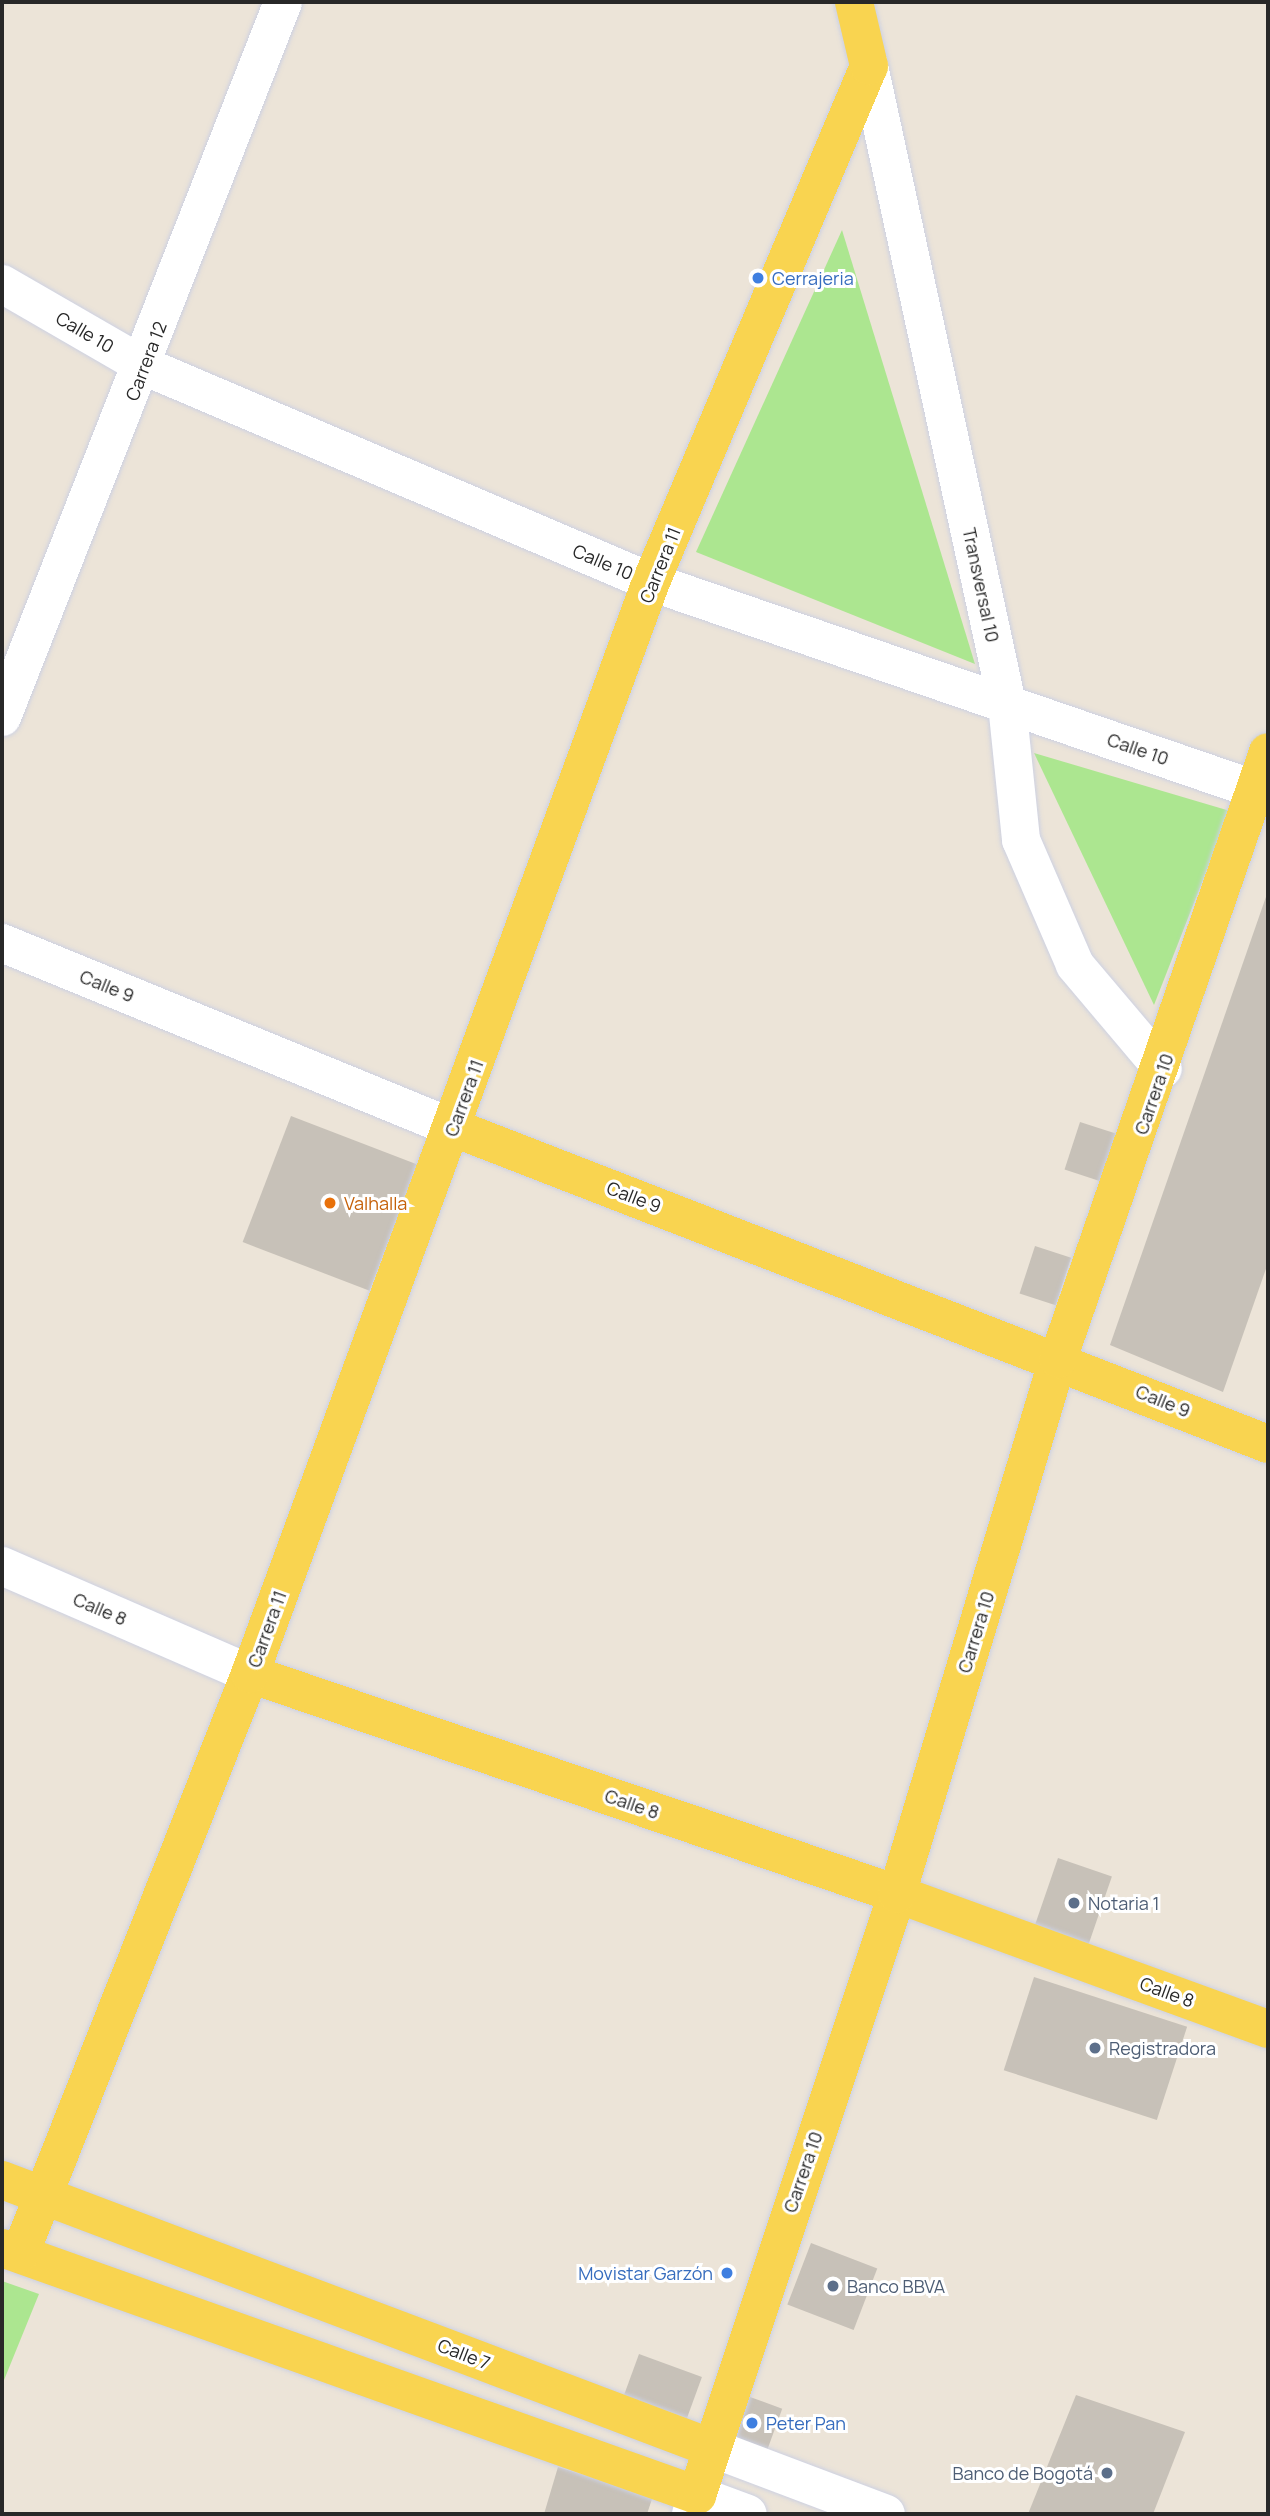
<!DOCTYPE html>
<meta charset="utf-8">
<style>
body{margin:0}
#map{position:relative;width:1270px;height:2516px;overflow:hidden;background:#ece4d8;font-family:Manrope,sans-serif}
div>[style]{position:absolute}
.green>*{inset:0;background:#ace690}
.building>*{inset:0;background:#c7c1b8;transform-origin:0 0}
.roads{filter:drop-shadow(0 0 2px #cdd1e2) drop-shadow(0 0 2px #cdd1e2)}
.minor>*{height:38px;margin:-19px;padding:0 19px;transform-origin:19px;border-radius:19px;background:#fff}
.major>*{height:38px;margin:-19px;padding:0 19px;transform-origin:19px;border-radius:19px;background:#f9d450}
.dots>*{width:19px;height:19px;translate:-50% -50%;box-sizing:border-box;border:4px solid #fff;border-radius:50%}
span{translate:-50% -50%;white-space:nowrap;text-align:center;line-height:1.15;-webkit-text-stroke:6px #fff;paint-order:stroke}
.shop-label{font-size:18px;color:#366cbe}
.left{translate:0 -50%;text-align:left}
.right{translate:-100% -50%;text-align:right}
.street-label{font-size:18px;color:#282828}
.food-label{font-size:18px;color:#c56008}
.service-label{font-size:18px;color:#4e5e75}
.frame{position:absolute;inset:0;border:4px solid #282828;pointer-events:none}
</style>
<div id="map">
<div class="green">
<div style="clip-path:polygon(842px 230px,975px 664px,696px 552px)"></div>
<div style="clip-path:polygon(1034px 753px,1230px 811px,1154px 1005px)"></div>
<div style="clip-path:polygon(2px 2281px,39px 2294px,2px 2385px)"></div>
</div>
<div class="building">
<div style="clip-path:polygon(1268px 891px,1268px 1263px,1223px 1392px,1110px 1345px)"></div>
<div style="left:291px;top:1116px;width:136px;height:135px;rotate:21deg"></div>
<div style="left:1080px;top:1122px;width:40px;height:50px;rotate:18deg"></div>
<div style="left:1035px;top:1246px;width:38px;height:50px;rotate:18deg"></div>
<div style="left:1058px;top:1858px;width:57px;height:74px;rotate:19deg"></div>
<div style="left:1034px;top:1977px;width:161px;height:98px;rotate:18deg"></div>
<div style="left:811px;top:2243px;width:71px;height:66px;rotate:21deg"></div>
<div style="left:639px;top:2354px;width:67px;height:44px;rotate:20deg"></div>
<div style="left:739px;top:2393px;width:46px;height:46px;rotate:20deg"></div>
<div style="clip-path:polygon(1076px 2395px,1185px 2432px,1153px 2514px,1028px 2514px)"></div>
<div style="clip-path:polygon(558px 2467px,653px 2496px,647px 2514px,544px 2514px)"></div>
</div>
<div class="roads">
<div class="minor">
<div style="left:869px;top:66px;width:653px;rotate:77.79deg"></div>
<div style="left:1007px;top:704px;width:137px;rotate:84.1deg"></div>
<div style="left:1021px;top:840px;width:136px;rotate:66.6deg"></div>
<div style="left:1075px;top:965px;width:136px;rotate:49.8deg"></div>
<div style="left:2px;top:284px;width:164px;rotate:30deg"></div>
<div style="left:144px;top:366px;width:551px;rotate:23.08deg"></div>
<div style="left:651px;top:582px;width:652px;rotate:18.96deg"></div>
<div style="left:2px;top:717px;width:768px;rotate:-68.54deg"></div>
<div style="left:2px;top:943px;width:488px;rotate:22.3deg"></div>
<div style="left:2px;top:1566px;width:270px;rotate:23.5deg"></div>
<div style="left:709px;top:2447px;width:189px;rotate:20.7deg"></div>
<div style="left:691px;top:2514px;width:20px;rotate:-72deg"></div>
<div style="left:697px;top:2495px;width:54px;rotate:20.4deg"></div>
</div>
<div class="major">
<div style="left:454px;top:1128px;width:873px;rotate:21.22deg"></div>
<div style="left:250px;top:1674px;width:683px;rotate:18.78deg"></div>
<div style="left:897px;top:1894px;width:395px;rotate:20deg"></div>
<div style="left:2px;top:2180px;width:756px;rotate:20.69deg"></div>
<div style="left:2px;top:2248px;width:738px;rotate:19.56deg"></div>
<div style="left:697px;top:2495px;width:633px;rotate:-71.59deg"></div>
<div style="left:897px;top:1894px;width:559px;rotate:-73.25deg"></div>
<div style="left:1058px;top:1359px;width:642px;rotate:-70.92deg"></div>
<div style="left:20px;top:2254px;width:624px;rotate:-68.37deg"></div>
<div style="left:250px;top:1674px;width:1163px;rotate:-69.84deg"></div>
<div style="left:651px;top:582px;width:560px;rotate:-67.1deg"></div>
<div style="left:869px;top:66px;width:66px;rotate:-103.2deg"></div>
</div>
</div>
<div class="dots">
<div style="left:758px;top:278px;background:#3f7fe0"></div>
<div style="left:330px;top:1203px;background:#e8710a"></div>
<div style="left:1074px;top:1903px;background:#5c6f8a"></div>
<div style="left:1095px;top:2048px;background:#5c6f8a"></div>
<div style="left:727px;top:2273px;background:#3f7fe0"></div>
<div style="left:833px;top:2286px;background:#5c6f8a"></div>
<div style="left:752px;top:2423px;background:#3f7fe0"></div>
<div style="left:1107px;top:2473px;background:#5c6f8a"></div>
</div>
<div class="shop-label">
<span class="left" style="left:772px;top:278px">Cerrajeria</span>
<span class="right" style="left:713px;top:2273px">Movistar Garzón</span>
<span class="left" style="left:766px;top:2423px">Peter Pan</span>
</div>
<div class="street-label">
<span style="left:85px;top:332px;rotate:30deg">Calle 10</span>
<span style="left:146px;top:361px;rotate:-69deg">Carrera 12</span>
<span style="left:603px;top:562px;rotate:23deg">Calle 10</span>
<span style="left:660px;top:565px;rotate:-68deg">Carrera 11</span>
<span style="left:981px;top:585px;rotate:78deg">Transversal 10</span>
<span style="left:1138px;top:749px;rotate:19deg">Calle 10</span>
<span style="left:107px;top:986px;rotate:22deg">Calle 9</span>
<span style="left:1154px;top:1094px;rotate:-71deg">Carrera 10</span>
<span style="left:464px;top:1098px;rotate:-70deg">Carrera 11</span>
<span style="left:634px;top:1197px;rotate:21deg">Calle 9</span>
<span style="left:1163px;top:1401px;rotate:22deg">Calle 9</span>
<span style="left:100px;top:1609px;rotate:23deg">Calle 8</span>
<span style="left:267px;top:1629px;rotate:-70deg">Carrera 11</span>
<span style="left:976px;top:1632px;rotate:-73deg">Carrera 10</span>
<span style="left:632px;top:1804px;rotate:19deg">Calle 8</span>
<span style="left:1167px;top:1992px;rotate:20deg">Calle 8</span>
<span style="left:803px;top:2172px;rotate:-71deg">Carrera 10</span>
<span style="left:464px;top:2354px;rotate:21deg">Calle 7</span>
</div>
<div class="food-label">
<span class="left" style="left:344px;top:1203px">Valhalla</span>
</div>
<div class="service-label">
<span class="left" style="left:1088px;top:1903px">Notaria 1</span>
<span class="left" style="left:1109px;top:2048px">Registradora</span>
<span class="left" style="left:847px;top:2286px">Banco BBVA</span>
<span class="right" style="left:1093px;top:2473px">Banco de Bogotá</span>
</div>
<div class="frame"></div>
</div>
